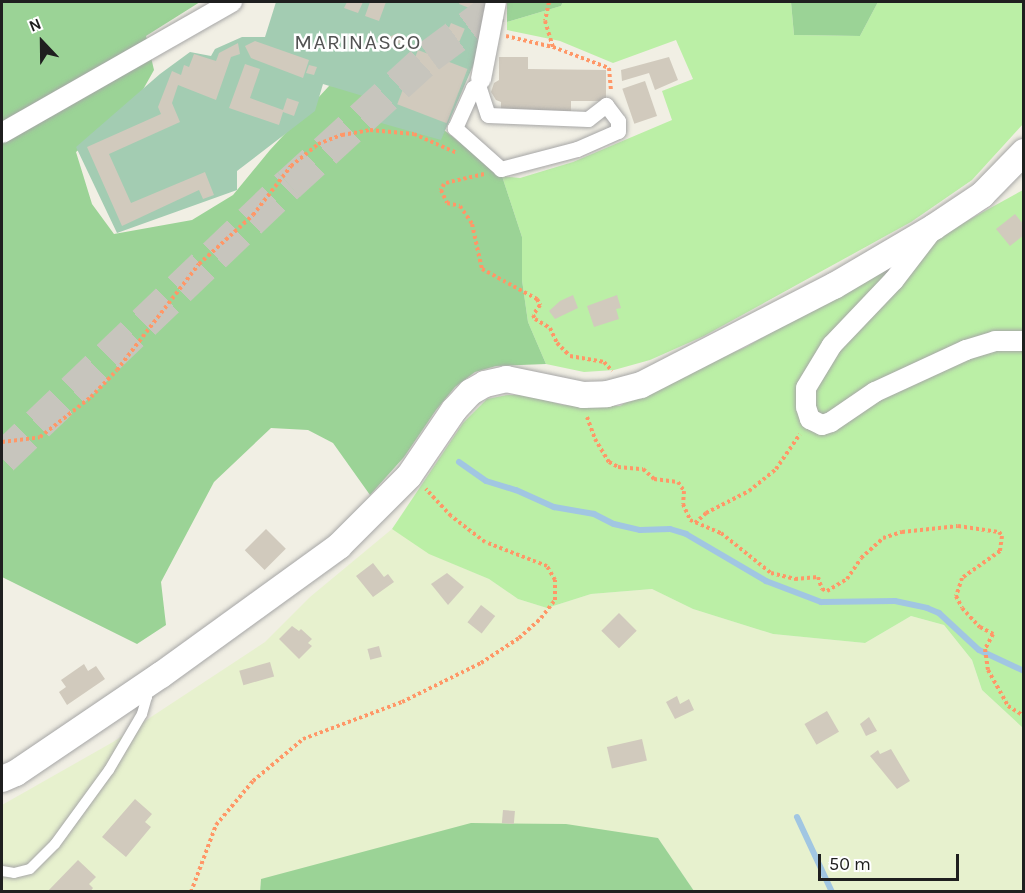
<!DOCTYPE html>
<style>
body{margin:0}
#map{position:relative;width:1025px;height:893px;overflow:hidden;background:#f1efe4;font-family:Karla,sans-serif}
div>[style]{position:absolute}
.farmland>*{inset:0;background:#e7f1ce}
.grass>*{inset:0;background:#bbefa6}
.forest>*{inset:0;background:#9bd396}
.cemetery>*{inset:0;background:#a3ccb2}
.stream>*{height:6px;margin:-3px;padding:0 3px;transform-origin:3px;border-radius:3px;background:#a1c6e2}
.building>*{inset:0;background:#d1cabd;transform-origin:0 0}
.trunk-tunnel>*{height:33px;margin-top:-16.5px;transform-origin:0;background:repeating-linear-gradient(90deg,#c7c5bd 0 33px,transparent 0 49px)}
.path>*{height:4px;margin-top:-2px;transform-origin:0;background:repeating-linear-gradient(90deg,#ff9767 0 3px,transparent 0 6px)}
.roads{filter:drop-shadow(0 0 2px #a6a6a6) drop-shadow(0 0 2px #a6a6a6)}
.service>*{height:10px;margin:-5px;padding:0 5px;transform-origin:5px;border-radius:5px;background:#fff}
.pedestrian>*{height:15px;margin:-7.5px;padding:0 7.5px;transform-origin:7.5px;border-radius:7.5px;background:#fff}
.minor>*{height:20px;margin:-10px;padding:0 10px;transform-origin:10px;border-radius:10px;background:#fff}
.tertiary>*{height:26px;margin:-13px;padding:0 13px;transform-origin:13px;border-radius:13px;background:#fff}
span{translate:-50% -50%;white-space:nowrap;text-align:center;line-height:1.15;-webkit-text-stroke:5px #fff;paint-order:stroke}
.quarter-label{font-size:21px;color:#525252;letter-spacing:1.5px}
.frame{position:absolute;inset:0;border:3px solid #1f1f1f;pointer-events:none}
.north{position:absolute;left:12px;top:12px;width:60px;height:60px;-webkit-text-stroke:4px #fff;paint-order:stroke;rotate:338deg;font-size:16px;font-weight:700;line-height:24px;text-align:center;color:#1f1f1f}
.north::after{content:'';display:block;margin:auto;width:21px;height:27px;background:#1f1f1f;clip-path:polygon(50% 0,100% 100%,50% 72%,0 100%)}
.scale{position:absolute;left:818px;top:854px;width:141px;height:27px;box-sizing:border-box;border:3px solid #1f1f1f;border-top:0;padding-left:8px;font-size:18px;line-height:21px;white-space:nowrap;color:#1f1f1f;-webkit-text-stroke:4px #fff;paint-order:stroke}
</style>
<div id="map">
<div class="farmland">
<div style="clip-path:polygon(392px 529px,435px 556px,489px 579px,518px 599px,547px 608px,591px 594px,652px 589px,693px 609px,773px 634px,865px 643px,911px 616px,944px 625px,972px 660px,982px 690px,1023px 728px,1023px 891px,694px 891px,658px 838px,261px 879px,260px 891px,2px 891px,2px 805px,113px 742px,265px 642px,310px 597px)"></div>
</div>
<div class="grass">
<div style="clip-path:polygon(563px 2px,791px 2px,794px 35px,860px 36px,878px 2px,1023px 2px,1023px 124px,972px 180px,911px 222px,704px 336px,650px 360px,614px 370px,584px 372px,546px 364px,528px 322px,522px 280px,522px 237px,502px 176px,520px 178px,573px 162px,672px 120px,662px 91px,693px 79px,676px 40px,613px 63px,560px 41px,507px 30px,507px 22px,561px 6px)"></div>
<div style="clip-path:polygon(1023px 190px,1023px 728px,982px 690px,972px 660px,944px 625px,911px 616px,865px 643px,773px 634px,693px 609px,652px 589px,591px 594px,547px 608px,518px 599px,489px 579px,429px 554px,392px 529px,463px 423px,487px 399px,507px 395px,527px 395px,563px 405px,620px 406px,652px 387px,746px 347px,898px 259px)"></div>
</div>
<div class="forest">
<div style="clip-path:polygon(2px 2px,200px 2px,146px 36px,154px 70px,136px 102px,76px 152px,92px 204px,114px 234px,192px 220px,233px 195px,270px 150px,329px 86px,361px 87px,444px 130px,502px 176px,522px 237px,522px 280px,528px 322px,546px 364px,496px 366px,475px 372px,455px 387px,436px 410px,404px 457px,370px 495px,333px 443px,308px 430px,271px 428px,214px 482px,161px 582px,166px 625px,137px 644px,2px 577px)"></div>
<div style="clip-path:polygon(507px 2px,563px 2px,561px 6px,507px 22px)"></div>
<div style="clip-path:polygon(791px 2px,878px 2px,860px 36px,794px 35px)"></div>
<div style="clip-path:polygon(471px 823px,566px 824px,658px 838px,694px 891px,260px 892px,261px 879px)"></div>
</div>
<div class="cemetery">
<div style="clip-path:polygon(276px 2px,500px 3px,441px 140px,381px 123px,383px 102px,323px 84px,315px 111px,237px 171px,237px 190px,117px 233px,76px 147px,160px 74px,190px 52px,211px 56px,215px 49px,242px 37px,265px 37px)"></div>
</div>
<div class="stream">
<div style="left:459px;top:462px;width:33px;rotate:35deg"></div>
<div style="left:486px;top:481px;width:31px;rotate:17deg"></div>
<div style="left:516px;top:490px;width:42px;rotate:24.1deg"></div>
<div style="left:554px;top:507px;width:41px;rotate:9.9deg"></div>
<div style="left:594px;top:514px;width:22px;rotate:27deg"></div>
<div style="left:614px;top:524px;width:27px;rotate:13deg"></div>
<div style="left:640px;top:530px;width:30px;rotate:-2deg"></div>
<div style="left:670px;top:529px;width:17px;rotate:17deg"></div>
<div style="left:686px;top:534px;width:93px;rotate:30.4deg"></div>
<div style="left:766px;top:581px;width:59px;rotate:20.9deg"></div>
<div style="left:821px;top:602px;width:74px;rotate:-0.8deg"></div>
<div style="left:895px;top:601px;width:33px;rotate:12deg"></div>
<div style="left:927px;top:608px;width:13px;rotate:23deg"></div>
<div style="left:939px;top:613px;width:54px;rotate:42.8deg"></div>
<div style="left:979px;top:650px;width:50px;rotate:25deg"></div>
<div style="left:797px;top:817px;width:83px;rotate:65deg"></div>
</div>
<div class="building">
<div style="clip-path:polygon(347px 2px,363px 2px,358px 13px,344px 8px)"></div>
<div style="clip-path:polygon(370px 2px,386px 2px,379px 21px,365px 16px)"></div>
<div style="clip-path:polygon(460px 2px,475px 2px,472px 9px,459px 4px)"></div>
<div style="left:451px;top:23px;width:15px;height:23px;rotate:23deg"></div>
<div style="left:398px;top:33px;width:10px;height:14px;rotate:66deg"></div>
<div style="clip-path:polygon(255px 41px,309px 60px,303px 78px,251px 58px,245px 46px)"></div>
<div style="clip-path:polygon(238px 43px,240px 54px,231px 57px,216px 100px,178px 85px,172px 103px,180px 122px,109px 154px,131px 203px,205px 172px,214px 195px,203px 199px,199px 190px,122px 226px,87px 147px,161px 114px,158px 107px,172px 71px,181px 75px,184px 65px,189px 67px,194px 54px,216px 61px,219px 53px)"></div>
<div style="left:418px;top:50px;width:53px;height:58px;rotate:21deg"></div>
<div style="clip-path:polygon(499px 57px,528px 57px,528px 69px,606px 70px,606px 101px,571px 101px,571px 111px,501px 110px,501px 102px,496px 100px,491px 92px,494px 83px,499px 80px)"></div>
<div style="clip-path:polygon(669px 57px,678px 80px,655px 90px,649px 73px,622px 81px,621px 70px)"></div>
<div style="clip-path:polygon(245px 64px,260px 69px,250px 98px,283px 110px,287px 98px,299px 102px,294px 116px,283px 112px,279px 125px,229px 108px)"></div>
<div style="clip-path:polygon(309px 65px,317px 67px,314px 75px,306px 73px)"></div>
<div style="left:645px;top:81px;width:37px;height:24px;rotate:71deg"></div>
<div style="clip-path:polygon(1015px 214px,1024px 225px,1024px 235px,1010px 246px,996px 229px)"></div>
<div style="clip-path:polygon(573px 295px,578px 308px,555px 319px,549px 311px,560px 301px)"></div>
<div style="clip-path:polygon(617px 295px,621px 308px,616px 309px,619px 319px,594px 327px,587px 306px)"></div>
<div style="left:266px;top:529px;width:28px;height:30px;rotate:45deg"></div>
<div style="clip-path:polygon(373px 563px,384px 577px,388px 574px,394px 582px,373px 597px,356px 576px)"></div>
<div style="clip-path:polygon(447px 573px,464px 587px,448px 605px,431px 584px)"></div>
<div style="left:481px;top:605px;width:18px;height:22px;rotate:38deg"></div>
<div style="left:619px;top:613px;width:25px;height:25px;rotate:45deg"></div>
<div style="clip-path:polygon(292px 626px,299px 631px,301px 629px,312px 639px,308px 643px,312px 646px,299px 659px,279px 639px)"></div>
<div style="left:379px;top:646px;width:11px;height:12px;rotate:75deg"></div>
<div style="left:270px;top:662px;width:15px;height:32px;rotate:74deg"></div>
<div style="clip-path:polygon(84px 664px,88px 671px,96px 666px,105px 679px,67px 705px,59px 692px,66px 687px,61px 680px)"></div>
<div style="clip-path:polygon(677px 696px,680px 704px,689px 699px,694px 710px,675px 719px,666px 702px)"></div>
<div style="left:827px;top:711px;width:24px;height:26px;rotate:60deg"></div>
<div style="clip-path:polygon(869px 717px,877px 731px,866px 736px,860px 724px)"></div>
<div style="left:642px;top:739px;width:22px;height:36px;rotate:77deg"></div>
<div style="clip-path:polygon(891px 749px,910px 781px,897px 789px,870px 756px,878px 750px,880px 754px)"></div>
<div style="clip-path:polygon(135px 799px,152px 814px,145px 822px,151px 827px,126px 857px,102px 837px)"></div>
<div style="left:503px;top:810px;width:12px;height:13px;rotate:5deg"></div>
<div style="clip-path:polygon(78px 860px,96px 877px,89px 884px,93px 888px,90px 892px,47px 892px)"></div>
</div>
<div class="trunk-tunnel">
<div style="left:2px;top:458px;width:397px;rotate:-43.7deg"></div>
<div style="left:289px;top:184px;width:190px;rotate:-42.4deg"></div>
<div style="left:429px;top:56px;width:91px;rotate:-36.5deg"></div>
</div>
<div class="path">
<div style="left:549px;top:2px;width:19px;rotate:102deg"></div>
<div style="left:545px;top:21px;width:27px;rotate:73deg"></div>
<div style="left:506px;top:36px;width:48px;rotate:13.2deg"></div>
<div style="left:553px;top:47px;width:60px;rotate:20.6deg"></div>
<div style="left:609px;top:68px;width:22px;rotate:85deg"></div>
<div style="left:484px;top:174px;width:36px;rotate:167deg"></div>
<div style="left:449px;top:182px;width:5px;rotate:158deg"></div>
<div style="left:444px;top:184px;width:7px;rotate:117deg"></div>
<div style="left:441px;top:190px;width:14px;rotate:65deg"></div>
<div style="left:447px;top:203px;width:13px;rotate:13deg"></div>
<div style="left:460px;top:206px;width:22px;rotate:56deg"></div>
<div style="left:472px;top:224px;width:46px;rotate:77.5deg"></div>
<div style="left:482px;top:269px;width:63px;rotate:28.6deg"></div>
<div style="left:537px;top:299px;width:7px;rotate:63deg"></div>
<div style="left:540px;top:305px;width:12px;rotate:125deg"></div>
<div style="left:533px;top:315px;width:4px;rotate:63deg"></div>
<div style="left:535px;top:319px;width:17px;rotate:31deg"></div>
<div style="left:550px;top:328px;width:17px;rotate:65deg"></div>
<div style="left:557px;top:343px;width:18px;rotate:45deg"></div>
<div style="left:570px;top:356px;width:35px;rotate:10deg"></div>
<div style="left:604px;top:362px;width:12px;rotate:48deg"></div>
<div style="left:587px;top:417px;width:23px;rotate:70deg"></div>
<div style="left:595px;top:439px;width:27px;rotate:59deg"></div>
<div style="left:609px;top:462px;width:10px;rotate:29deg"></div>
<div style="left:618px;top:467px;width:25px;rotate:5deg"></div>
<div style="left:643px;top:469px;width:15px;rotate:42deg"></div>
<div style="left:654px;top:479px;width:24px;rotate:7deg"></div>
<div style="left:678px;top:482px;width:11px;rotate:56deg"></div>
<div style="left:684px;top:491px;width:13px;rotate:94deg"></div>
<div style="left:683px;top:504px;width:17px;rotate:66deg"></div>
<div style="left:690px;top:520px;width:34px;rotate:23deg"></div>
<div style="left:721px;top:533px;width:64px;rotate:38.7deg"></div>
<div style="left:771px;top:573px;width:25px;rotate:14deg"></div>
<div style="left:795px;top:579px;width:23px;rotate:-5deg"></div>
<div style="left:818px;top:577px;width:13px;rotate:72deg"></div>
<div style="left:822px;top:589px;width:5px;rotate:22deg"></div>
<div style="left:827px;top:591px;width:23px;rotate:-31deg"></div>
<div style="left:847px;top:579px;width:25px;rotate:-56deg"></div>
<div style="left:861px;top:558px;width:30px;rotate:-42deg"></div>
<div style="left:883px;top:538px;width:20px;rotate:-18deg"></div>
<div style="left:902px;top:532px;width:56px;rotate:-6.1deg"></div>
<div style="left:958px;top:526px;width:41px;rotate:8.3deg"></div>
<div style="left:999px;top:532px;width:5px;rotate:53deg"></div>
<div style="left:1002px;top:536px;width:15px;rotate:98deg"></div>
<div style="left:1000px;top:551px;width:47px;rotate:144.6deg"></div>
<div style="left:962px;top:578px;width:19px;rotate:108deg"></div>
<div style="left:956px;top:596px;width:13px;rotate:63deg"></div>
<div style="left:962px;top:608px;width:26px;rotate:47deg"></div>
<div style="left:980px;top:627px;width:15px;rotate:28deg"></div>
<div style="left:993px;top:634px;width:17px;rotate:118deg"></div>
<div style="left:985px;top:649px;width:21px;rotate:82deg"></div>
<div style="left:988px;top:670px;width:41px;rotate:60.9deg"></div>
<div style="left:1008px;top:706px;width:19px;rotate:32deg"></div>
<div style="left:2px;top:442px;width:38px;rotate:-7deg"></div>
<div style="left:40px;top:437px;width:65px;rotate:-38.1deg"></div>
<div style="left:91px;top:397px;width:37px;rotate:-46deg"></div>
<div style="left:117px;top:370px;width:134px;rotate:-52.3deg"></div>
<div style="left:199px;top:264px;width:73px;rotate:-42.2deg"></div>
<div style="left:253px;top:215px;width:62px;rotate:-52.2deg"></div>
<div style="left:291px;top:166px;width:35px;rotate:-39deg"></div>
<div style="left:318px;top:144px;width:26px;rotate:-21deg"></div>
<div style="left:342px;top:135px;width:28px;rotate:-10deg"></div>
<div style="left:370px;top:130px;width:44px;rotate:5.2deg"></div>
<div style="left:414px;top:134px;width:47px;rotate:23.8deg"></div>
<div style="left:695px;top:523px;width:15px;rotate:-42deg"></div>
<div style="left:706px;top:513px;width:48px;rotate:-27.1deg"></div>
<div style="left:749px;top:491px;width:35px;rotate:-39deg"></div>
<div style="left:776px;top:469px;width:42px;rotate:-55.6deg"></div>
<div style="left:191px;top:892px;width:72px;rotate:-69.5deg"></div>
<div style="left:216px;top:825px;width:57px;rotate:-49.9deg"></div>
<div style="left:253px;top:781px;width:65px;rotate:-40deg"></div>
<div style="left:303px;top:739px;width:106px;rotate:-20.5deg"></div>
<div style="left:402px;top:702px;width:88px;rotate:-26.3deg"></div>
<div style="left:481px;top:663px;width:45px;rotate:-33.3deg"></div>
<div style="left:519px;top:638px;width:30px;rotate:-42deg"></div>
<div style="left:541px;top:618px;width:23px;rotate:-52deg"></div>
<div style="left:555px;top:600px;width:20px;rotate:-90deg"></div>
<div style="left:555px;top:580px;width:16px;rotate:-120deg"></div>
<div style="left:547px;top:566px;width:66px;rotate:-158.8deg"></div>
<div style="left:485px;top:542px;width:43px;rotate:-142.6deg"></div>
<div style="left:451px;top:516px;width:37px;rotate:-133deg"></div>
</div>
<div class="roads">
<div class="service">
<div style="left:2px;top:871px;width:12px;rotate:9deg"></div>
<div style="left:14px;top:873px;width:16px;rotate:-14deg"></div>
<div style="left:30px;top:869px;width:35px;rotate:-45deg"></div>
<div style="left:55px;top:844px;width:92px;rotate:-53.9deg"></div>
<div style="left:109px;top:770px;width:65px;rotate:-59.5deg"></div>
<div style="left:142px;top:714px;width:18px;rotate:-74deg"></div>
<div style="left:147px;top:697px;width:9px;rotate:-90deg"></div>
</div>
<div class="pedestrian">
<div style="left:473px;top:88px;width:6px"></div>
<div style="left:479px;top:88px;width:28px;rotate:72deg"></div>
<div style="left:488px;top:115px;width:100px;rotate:2.3deg"></div>
<div style="left:588px;top:119px;width:23px;rotate:-38deg"></div>
<div style="left:606px;top:105px;width:20px;rotate:53deg"></div>
<div style="left:618px;top:121px;width:10px;rotate:90deg"></div>
<div style="left:618px;top:131px;width:45px;rotate:156.3deg"></div>
<div style="left:577px;top:149px;width:79px;rotate:165.3deg"></div>
<div style="left:501px;top:169px;width:62px;rotate:-138.3deg"></div>
<div style="left:455px;top:128px;width:44px;rotate:-65.8deg"></div>
</div>
<div class="minor">
<div style="left:481px;top:79px;width:78px;rotate:-79deg"></div>
<div style="left:2px;top:133px;width:265px;rotate:-29.7deg"></div>
<div style="left:931px;top:232px;width:61px;rotate:127.6deg"></div>
<div style="left:894px;top:280px;width:90px;rotate:133.6deg"></div>
<div style="left:832px;top:345px;width:50px;rotate:121.2deg"></div>
<div style="left:806px;top:388px;width:19px;rotate:90deg"></div>
<div style="left:806px;top:407px;width:13px;rotate:72deg"></div>
<div style="left:810px;top:419px;width:13px;rotate:27deg"></div>
<div style="left:822px;top:425px;width:9px;rotate:-18deg"></div>
<div style="left:831px;top:422px;width:53px;rotate:-34.3deg"></div>
<div style="left:875px;top:392px;width:100px;rotate:-24.8deg"></div>
<div style="left:966px;top:350px;width:30px;rotate:-17deg"></div>
<div style="left:995px;top:341px;width:29px"></div>
</div>
<div class="tertiary">
<div style="left:2px;top:779px;width:15px;rotate:-23deg"></div>
<div style="left:16px;top:773px;width:175px;rotate:-34.1deg"></div>
<div style="left:161px;top:675px;width:220px;rotate:-35.9deg"></div>
<div style="left:339px;top:546px;width:99px;rotate:-45deg"></div>
<div style="left:409px;top:476px;width:80px;rotate:-55.7deg"></div>
<div style="left:454px;top:410px;width:25px;rotate:-47deg"></div>
<div style="left:471px;top:392px;width:16px;rotate:-30deg"></div>
<div style="left:485px;top:384px;width:22px;rotate:-13deg"></div>
<div style="left:506px;top:379px;width:79px;rotate:11.7deg"></div>
<div style="left:583px;top:395px;width:24px;rotate:-2deg"></div>
<div style="left:607px;top:394px;width:35px;rotate:-15deg"></div>
<div style="left:641px;top:385px;width:217px;rotate:-27.2deg"></div>
<div style="left:834px;top:286px;width:116px;rotate:-30.5deg"></div>
<div style="left:934px;top:227px;width:58px;rotate:-33.7deg"></div>
<div style="left:982px;top:195px;width:60px;rotate:-45.7deg"></div>
</div>
</div>
<div class="quarter-label">
<span style="left:358px;top:42px">MARINASCO</span>
</div>
<div class="frame"></div>
<div class="north">N</div>
<div class="scale">50 m</div>
</div>
